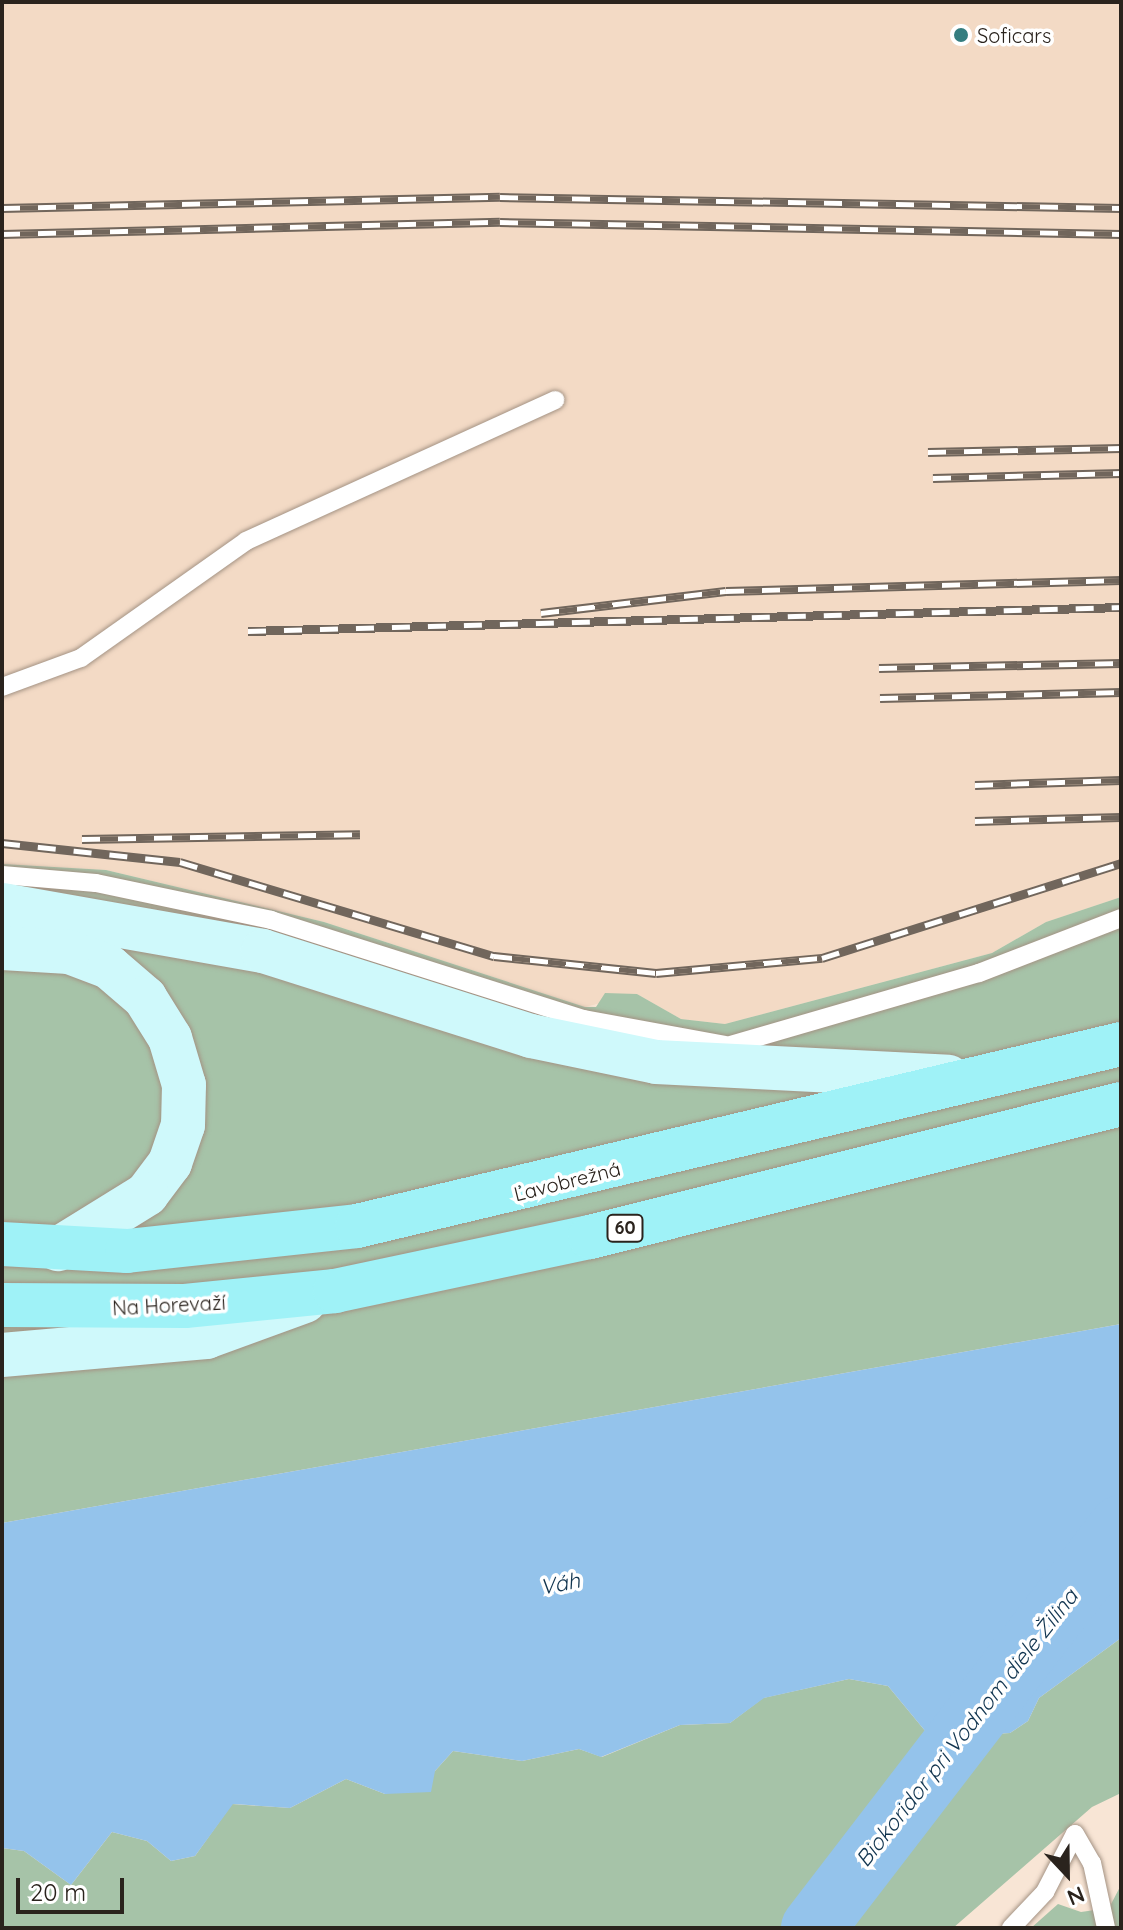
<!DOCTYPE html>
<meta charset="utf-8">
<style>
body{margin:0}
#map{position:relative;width:1123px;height:1930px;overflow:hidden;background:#f8e5d5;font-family:Quicksand,sans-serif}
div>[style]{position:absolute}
.built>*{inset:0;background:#f3dac5}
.green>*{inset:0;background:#a6c3a8}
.water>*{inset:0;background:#94c3eb}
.river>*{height:64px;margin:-32px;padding:0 32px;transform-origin:32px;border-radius:32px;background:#94c3eb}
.roads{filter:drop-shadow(0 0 2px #a49384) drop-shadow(0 0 2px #a49384)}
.lane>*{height:18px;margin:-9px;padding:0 9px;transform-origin:9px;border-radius:9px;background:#fff}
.secondary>*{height:44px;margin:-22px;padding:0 22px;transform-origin:22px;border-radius:22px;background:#cff9fb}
.primary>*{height:44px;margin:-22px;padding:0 22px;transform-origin:22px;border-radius:22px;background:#9ff2f7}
.rail>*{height:9px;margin-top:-4.5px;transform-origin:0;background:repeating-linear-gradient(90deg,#fff 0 18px,#71665c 0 36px);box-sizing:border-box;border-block:2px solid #71665c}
.dots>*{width:22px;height:22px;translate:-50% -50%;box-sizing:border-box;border:4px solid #fff;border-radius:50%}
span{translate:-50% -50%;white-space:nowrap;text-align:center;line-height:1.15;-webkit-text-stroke:7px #fff;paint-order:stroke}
.shield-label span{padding:2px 6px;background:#fff;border:2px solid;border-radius:6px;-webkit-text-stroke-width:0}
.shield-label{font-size:18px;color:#2a231d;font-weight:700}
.poi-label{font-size:20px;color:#2a231d}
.left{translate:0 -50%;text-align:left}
.street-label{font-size:20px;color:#2a231d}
.water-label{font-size:22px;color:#10344f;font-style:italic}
.frame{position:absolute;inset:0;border:4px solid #2a231d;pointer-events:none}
.north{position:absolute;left:1027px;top:1834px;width:80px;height:80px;-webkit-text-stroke:6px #fff;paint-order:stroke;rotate:158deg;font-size:22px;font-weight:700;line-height:32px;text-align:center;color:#2a231d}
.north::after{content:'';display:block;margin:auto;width:28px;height:36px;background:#2a231d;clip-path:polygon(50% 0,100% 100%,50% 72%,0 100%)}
.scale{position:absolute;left:16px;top:1878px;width:108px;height:36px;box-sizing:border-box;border:4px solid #2a231d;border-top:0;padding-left:10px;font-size:24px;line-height:28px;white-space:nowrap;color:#2a231d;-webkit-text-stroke:6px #fff;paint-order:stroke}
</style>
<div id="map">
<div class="built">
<div style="clip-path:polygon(2px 2px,1121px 2px,1121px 897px,1046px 922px,992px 953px,725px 1024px,681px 1019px,637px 994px,585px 1007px,324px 922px,106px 870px,2px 864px)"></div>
</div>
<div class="green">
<div style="clip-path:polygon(2px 864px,106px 870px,324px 922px,585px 1007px,596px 1007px,605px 993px,637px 994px,681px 1019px,725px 1024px,992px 953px,1046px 922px,1121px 897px,1121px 1324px,2px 1523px)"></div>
<div style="clip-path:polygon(1121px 1638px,1121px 1793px,1092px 1807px,953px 1928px,2px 1928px,2px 1848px,24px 1851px,71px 1885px,112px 1832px,147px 1841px,171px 1861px,195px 1856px,232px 1804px,290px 1808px,346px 1779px,385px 1794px,435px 1771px,453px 1751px,522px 1761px,579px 1749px,602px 1757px,680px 1725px,730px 1723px,763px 1698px,849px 1679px,888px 1686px,931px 1738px,1010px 1733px,1028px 1721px,1039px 1698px)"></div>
<div style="clip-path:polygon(1121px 1885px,1121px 1928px,1031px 1928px,1058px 1904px,1081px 1912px,1109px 1908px)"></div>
</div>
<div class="water">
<div style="clip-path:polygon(1121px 1324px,1121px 1638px,1039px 1698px,1028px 1721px,1010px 1733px,931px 1738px,888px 1686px,849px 1679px,764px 1698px,730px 1723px,680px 1725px,601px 1757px,579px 1749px,522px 1761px,453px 1751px,435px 1771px,431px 1792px,385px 1794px,346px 1779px,290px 1808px,233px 1804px,195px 1856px,171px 1861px,147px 1841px,112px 1832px,71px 1885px,24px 1851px,2px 1848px,2px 1523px)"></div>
</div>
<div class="river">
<div style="left:813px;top:1928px;width:506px;rotate:-52.47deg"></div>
</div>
<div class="roads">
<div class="lane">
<div style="left:2px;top:687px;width:84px;rotate:-20.2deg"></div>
<div style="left:81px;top:658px;width:202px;rotate:-35.3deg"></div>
<div style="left:246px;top:541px;width:340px;rotate:-24.5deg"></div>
<div style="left:2px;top:875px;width:94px;rotate:4.9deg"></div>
<div style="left:96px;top:883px;width:179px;rotate:11.9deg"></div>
<div style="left:271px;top:920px;width:328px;rotate:17.6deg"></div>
<div style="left:584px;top:1019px;width:143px;rotate:10.4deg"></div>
<div style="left:717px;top:1049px;width:273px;rotate:-16.2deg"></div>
<div style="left:979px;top:973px;width:152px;rotate:-21.2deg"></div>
<div style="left:1075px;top:1834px;width:34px;rotate:60deg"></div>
<div style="left:1092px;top:1863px;width:66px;rotate:77.8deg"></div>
<div style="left:1011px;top:1928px;width:50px;rotate:-46.6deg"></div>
<div style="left:1045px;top:1892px;width:65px;rotate:-62.7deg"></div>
</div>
<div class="secondary">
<div style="left:2px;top:905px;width:265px;rotate:10deg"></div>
<div style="left:263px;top:951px;width:281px;rotate:17.6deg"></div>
<div style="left:531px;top:1036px;width:128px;rotate:11.7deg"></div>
<div style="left:656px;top:1062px;width:293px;rotate:2.9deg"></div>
<div style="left:2px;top:948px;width:67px;rotate:3.4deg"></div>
<div style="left:69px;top:952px;width:43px;rotate:20.6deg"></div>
<div style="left:109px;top:967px;width:48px;rotate:40.7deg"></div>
<div style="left:145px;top:998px;width:47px;rotate:58deg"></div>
<div style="left:170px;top:1038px;width:49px;rotate:73.4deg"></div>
<div style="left:184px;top:1085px;width:40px;rotate:91.4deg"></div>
<div style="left:183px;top:1125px;width:40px;rotate:108.9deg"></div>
<div style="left:170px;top:1163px;width:39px;rotate:127deg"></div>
<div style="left:147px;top:1194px;width:105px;rotate:148.3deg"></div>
<div style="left:2px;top:1355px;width:205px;rotate:-5deg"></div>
<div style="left:206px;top:1337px;width:105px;rotate:-20deg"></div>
</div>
<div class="primary">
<div style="left:2px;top:1244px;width:125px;rotate:3.2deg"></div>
<div style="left:127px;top:1251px;width:231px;rotate:-6.2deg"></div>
<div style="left:357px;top:1226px;width:785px;rotate:-13.4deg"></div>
<div style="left:2px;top:1305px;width:183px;rotate:0.3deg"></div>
<div style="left:185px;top:1306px;width:151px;rotate:-5.7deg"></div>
<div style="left:335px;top:1291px;width:261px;rotate:-12deg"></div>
<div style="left:590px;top:1237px;width:547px;rotate:-14.06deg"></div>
</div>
</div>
<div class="rail">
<div style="left:2px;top:208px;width:498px;rotate:-1.3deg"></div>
<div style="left:500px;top:197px;width:621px;rotate:1.01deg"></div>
<div style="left:2px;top:234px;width:498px;rotate:-1.4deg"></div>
<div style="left:500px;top:222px;width:621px;rotate:1.11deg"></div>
<div style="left:928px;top:452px;width:193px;rotate:-1.2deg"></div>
<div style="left:933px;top:478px;width:188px;rotate:-1.5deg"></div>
<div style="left:541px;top:613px;width:186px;rotate:-6.8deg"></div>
<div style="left:726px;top:591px;width:395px;rotate:-1.6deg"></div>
<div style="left:248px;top:631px;width:873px;rotate:-1.57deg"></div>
<div style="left:879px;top:668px;width:242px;rotate:-1.2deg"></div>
<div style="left:880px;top:698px;width:241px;rotate:-1.4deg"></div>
<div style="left:975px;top:785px;width:146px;rotate:-2deg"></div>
<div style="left:975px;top:821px;width:146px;rotate:-1.6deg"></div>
<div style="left:82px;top:839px;width:278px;rotate:-1deg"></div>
<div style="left:2px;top:843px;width:179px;rotate:6.1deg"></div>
<div style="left:180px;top:862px;width:328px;rotate:16.7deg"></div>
<div style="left:494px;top:956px;width:163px;rotate:6deg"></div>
<div style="left:656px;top:973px;width:167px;rotate:-5.2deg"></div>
<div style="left:822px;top:958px;width:314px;rotate:-17.6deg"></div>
</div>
<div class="dots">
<div style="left:961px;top:35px;background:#347d7f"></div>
</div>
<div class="shield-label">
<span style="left:625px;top:1228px">60</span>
</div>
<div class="poi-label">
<span class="left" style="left:977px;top:35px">Soficars</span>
</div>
<div class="street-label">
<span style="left:567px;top:1181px;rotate:-14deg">Ľavobrežná</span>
<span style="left:169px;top:1305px;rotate:-3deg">Na Horevaží</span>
</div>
<div class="water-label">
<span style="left:560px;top:1584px;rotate:-11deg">Váh</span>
<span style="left:967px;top:1728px;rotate:-52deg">Biokoridor pri Vodnom diele Žilina</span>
</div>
<div class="frame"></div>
<div class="north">N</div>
<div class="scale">20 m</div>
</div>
